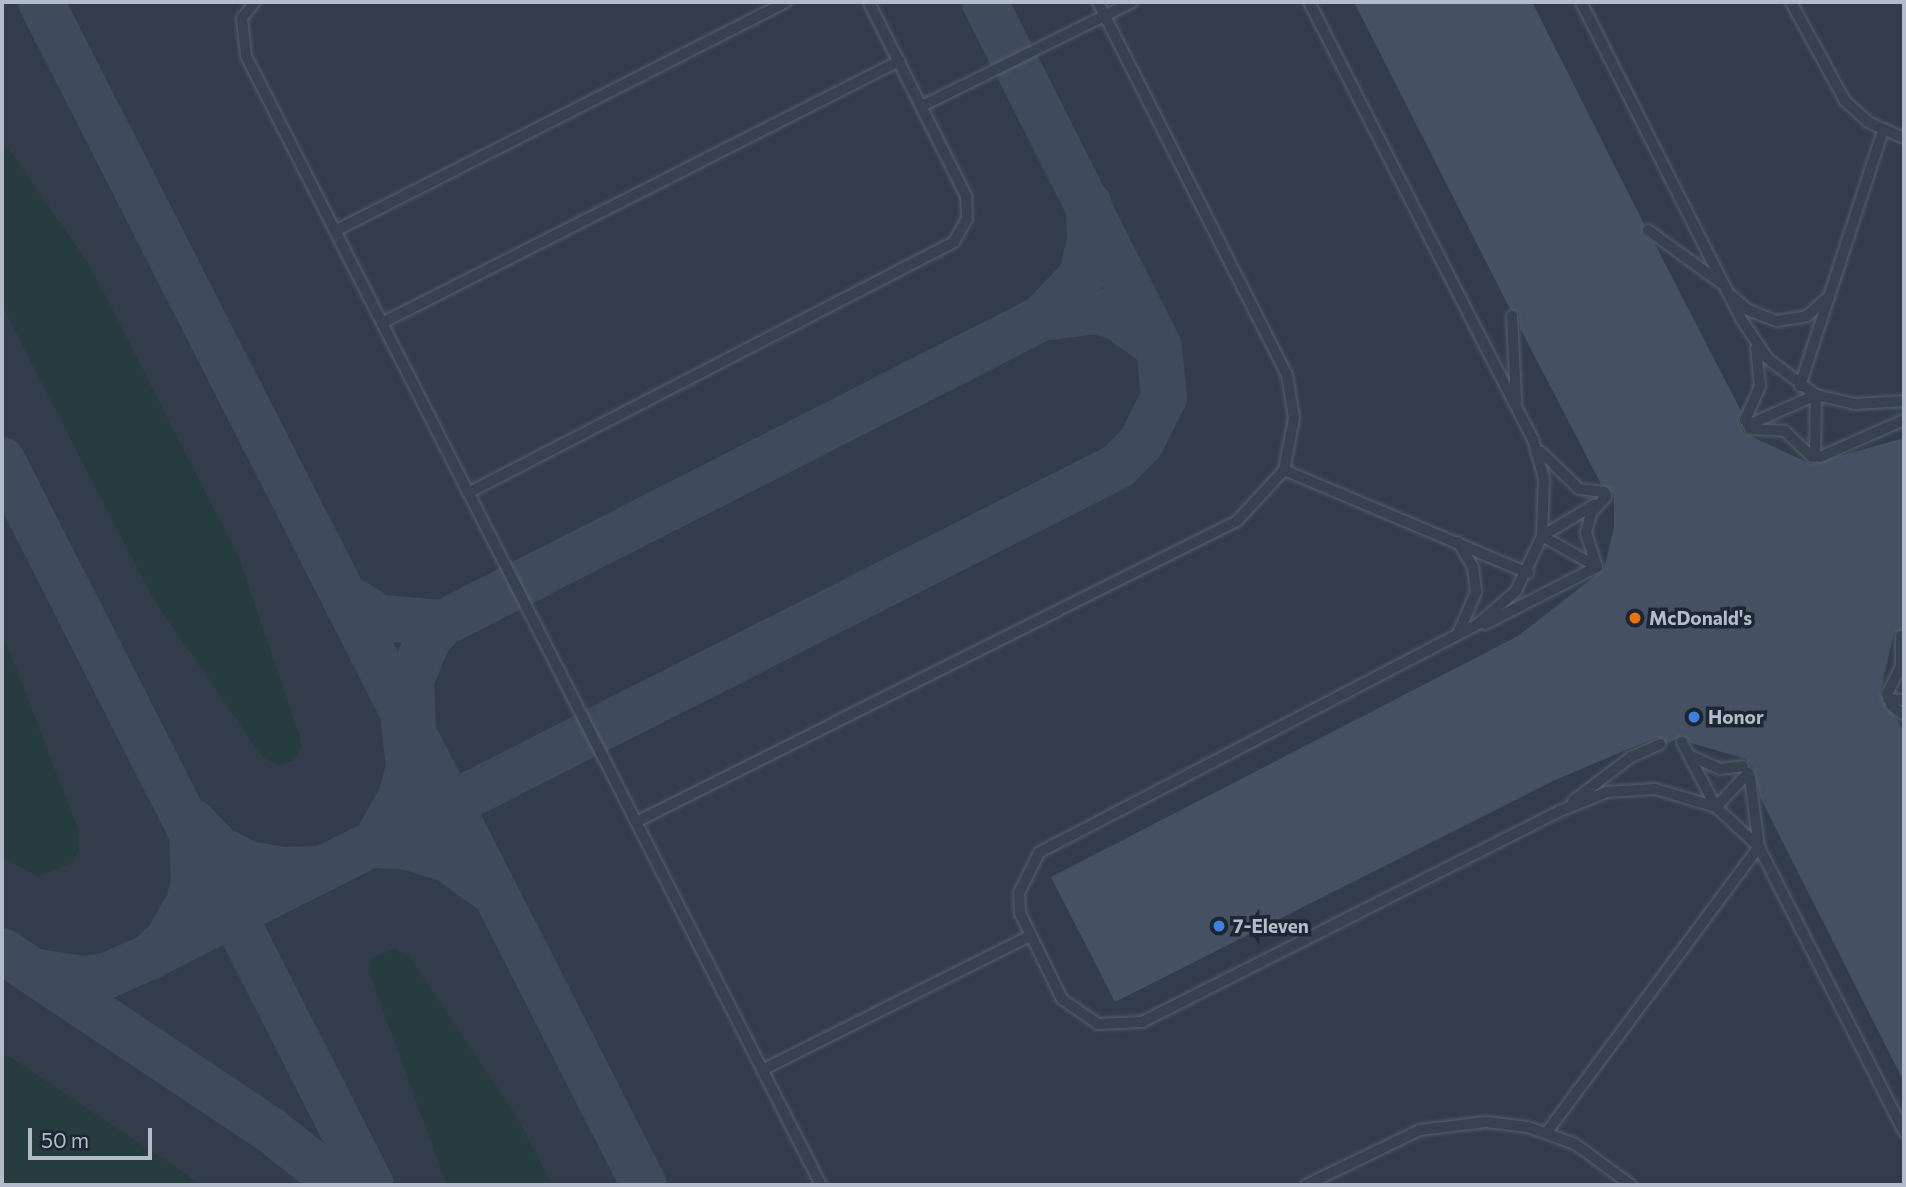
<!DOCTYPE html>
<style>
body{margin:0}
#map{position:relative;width:1906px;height:1187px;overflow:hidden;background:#242f3e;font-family:Commissioner,sans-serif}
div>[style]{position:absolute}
.airport>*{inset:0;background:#323c4b;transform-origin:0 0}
.green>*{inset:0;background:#263c3f}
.taxiway>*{height:46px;margin:-23px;padding:0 23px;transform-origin:23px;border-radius:23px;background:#3f4a5a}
.building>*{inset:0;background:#455162}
.roads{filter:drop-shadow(0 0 2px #565f6c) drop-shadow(0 0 2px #565f6c)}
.service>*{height:10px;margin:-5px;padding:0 5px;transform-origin:5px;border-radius:5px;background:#38414e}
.dots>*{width:19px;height:19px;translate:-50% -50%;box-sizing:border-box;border:4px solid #1d2633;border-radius:50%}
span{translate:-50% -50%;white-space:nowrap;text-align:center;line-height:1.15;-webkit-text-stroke:7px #1d2633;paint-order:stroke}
.poi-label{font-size:19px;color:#b4bcc9;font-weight:700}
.left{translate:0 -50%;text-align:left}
.frame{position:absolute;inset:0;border:4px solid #b4bcc9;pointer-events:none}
.scale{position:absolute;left:28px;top:1128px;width:124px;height:32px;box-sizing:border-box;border:4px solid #b4bcc9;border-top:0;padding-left:9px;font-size:21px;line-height:24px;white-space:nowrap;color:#b4bcc9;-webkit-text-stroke:5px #1d2633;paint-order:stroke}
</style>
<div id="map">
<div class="airport">
<div style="left:2px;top:2px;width:1902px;height:1183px"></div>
</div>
<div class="green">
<div style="clip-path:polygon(2px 139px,91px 268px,238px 556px,300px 737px,301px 748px,292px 761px,278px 764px,263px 758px,151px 595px,4px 309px)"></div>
<div style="clip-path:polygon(2px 632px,79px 832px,79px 850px,71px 863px,38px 876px,2px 857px)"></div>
<div style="clip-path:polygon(395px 949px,409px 956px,518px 1119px,552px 1185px,447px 1185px,369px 971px,372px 958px)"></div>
<div style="clip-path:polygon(2px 1052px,174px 1166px,200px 1185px,2px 1185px)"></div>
</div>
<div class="taxiway">
<div style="left:41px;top:2px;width:1328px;rotate:62.99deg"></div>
<div style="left:1042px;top:318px;width:55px;rotate:-7.3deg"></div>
<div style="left:1097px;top:311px;width:24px;rotate:19deg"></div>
<div style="left:1120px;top:319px;width:48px;rotate:35.7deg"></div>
<div style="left:2px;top:460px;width:814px;rotate:63.03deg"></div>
<div style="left:344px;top:596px;width:43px;rotate:30.7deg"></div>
<div style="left:381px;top:618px;width:62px;rotate:4.6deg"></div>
<div style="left:413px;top:728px;width:48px;rotate:-92.4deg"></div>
<div style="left:411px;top:680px;width:44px;rotate:-67.5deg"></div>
<div style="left:428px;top:639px;width:22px;rotate:-47deg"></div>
<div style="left:443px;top:623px;width:672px;rotate:-26.98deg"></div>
<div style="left:1042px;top:318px;width:57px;rotate:-46.4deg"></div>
<div style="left:1081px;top:277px;width:37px;rotate:-76deg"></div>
<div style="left:1090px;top:241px;width:37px;rotate:-92deg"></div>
<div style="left:193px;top:822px;width:37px;rotate:46deg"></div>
<div style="left:219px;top:849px;width:34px;rotate:27deg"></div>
<div style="left:249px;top:864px;width:34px;rotate:10deg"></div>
<div style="left:282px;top:870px;width:40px;rotate:-1.4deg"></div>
<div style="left:374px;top:845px;width:55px;rotate:-60.6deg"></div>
<div style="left:401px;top:797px;width:31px;rotate:-75deg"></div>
<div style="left:409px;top:767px;width:44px;rotate:-96.5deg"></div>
<div style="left:374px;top:845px;width:34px;rotate:3deg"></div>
<div style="left:408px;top:847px;width:41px;rotate:17.1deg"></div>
<div style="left:447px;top:859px;width:54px;rotate:35.2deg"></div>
<div style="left:2px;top:951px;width:321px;rotate:33.7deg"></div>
<div style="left:269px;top:1129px;width:90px;rotate:38.3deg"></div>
<div style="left:149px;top:957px;width:1086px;rotate:-26.87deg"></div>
<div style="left:1118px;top:466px;width:33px;rotate:-45deg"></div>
<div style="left:1141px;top:443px;width:51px;rotate:-63.4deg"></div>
<div style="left:1164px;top:397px;width:50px;rotate:-95.7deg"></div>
<div style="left:1159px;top:347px;width:386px;rotate:-116.8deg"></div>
<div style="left:38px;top:972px;width:46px;rotate:8.8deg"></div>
<div style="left:83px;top:979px;width:23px;rotate:-7deg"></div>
<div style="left:106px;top:976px;width:47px;rotate:-23.8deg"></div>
<div style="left:149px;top:957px;width:24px;rotate:-42deg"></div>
<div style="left:167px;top:941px;width:43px;rotate:-60.4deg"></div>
<div style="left:188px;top:904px;width:22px;rotate:-74deg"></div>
<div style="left:194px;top:883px;width:45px;rotate:-92.5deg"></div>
</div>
<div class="building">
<div style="clip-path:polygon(1354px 2px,1532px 2px,1644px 224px,1642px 234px,1655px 244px,1741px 411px,1738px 421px,1744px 433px,1811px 464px,1904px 438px,1904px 629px,1894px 633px,1880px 694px,1904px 731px,1904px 1082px,1760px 797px,1754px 768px,1746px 759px,1691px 743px,1683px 735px,1667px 744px,1657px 737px,1555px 780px,1115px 1002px,1051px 877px,1518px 636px,1604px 569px,1614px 527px,1614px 493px,1601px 484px,1520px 328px,1519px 313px,1510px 309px)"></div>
</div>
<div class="roads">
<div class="service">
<div style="left:255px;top:2px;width:21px;rotate:129deg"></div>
<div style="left:242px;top:18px;width:38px;rotate:84deg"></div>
<div style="left:246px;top:56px;width:1267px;rotate:63.01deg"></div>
<div style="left:1309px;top:2px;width:491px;rotate:62.9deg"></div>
<div style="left:1533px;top:439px;width:41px;rotate:74.6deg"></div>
<div style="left:1544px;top:479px;width:57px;rotate:92deg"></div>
<div style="left:1542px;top:536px;width:61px;rotate:115.3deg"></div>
<div style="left:1516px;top:591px;width:50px;rotate:139deg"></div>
<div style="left:1478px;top:624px;width:495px;rotate:152.5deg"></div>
<div style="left:1039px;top:853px;width:45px;rotate:116.6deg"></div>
<div style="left:1019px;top:893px;width:20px;rotate:87deg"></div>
<div style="left:1020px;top:913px;width:96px;rotate:64deg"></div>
<div style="left:1062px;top:999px;width:44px;rotate:34.8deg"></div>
<div style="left:1098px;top:1024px;width:44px;rotate:-2.6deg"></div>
<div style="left:1142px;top:1022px;width:468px;rotate:-26.8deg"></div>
<div style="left:1560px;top:811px;width:51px;rotate:-22deg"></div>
<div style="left:1607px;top:792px;width:48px;rotate:-3.6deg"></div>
<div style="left:1655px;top:789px;width:64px;rotate:16.4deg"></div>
<div style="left:1716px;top:807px;width:59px;rotate:42.9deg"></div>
<div style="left:1759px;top:847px;width:320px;rotate:63deg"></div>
<div style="left:1581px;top:2px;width:355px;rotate:63.2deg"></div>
<div style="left:1741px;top:319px;width:48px;rotate:56deg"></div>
<div style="left:1768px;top:359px;width:60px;rotate:36.9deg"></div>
<div style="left:1816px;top:395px;width:40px;rotate:13deg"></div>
<div style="left:1855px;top:404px;width:49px;rotate:-3.5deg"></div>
<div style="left:1791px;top:2px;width:113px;rotate:61.4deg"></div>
<div style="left:1845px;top:101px;width:31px;rotate:42deg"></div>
<div style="left:1868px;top:122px;width:39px;rotate:24deg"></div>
<div style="left:922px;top:106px;width:234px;rotate:-26.3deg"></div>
<div style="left:1648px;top:230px;width:90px;rotate:36deg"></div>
<div style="left:335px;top:231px;width:506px;rotate:-26.92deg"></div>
<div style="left:1732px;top:296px;width:21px;rotate:41deg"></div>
<div style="left:1748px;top:310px;width:31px;rotate:21deg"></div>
<div style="left:1777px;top:321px;width:30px;rotate:-9deg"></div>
<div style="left:1807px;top:316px;width:24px;rotate:-42deg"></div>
<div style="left:1512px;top:316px;width:85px;rotate:87.3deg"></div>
<div style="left:382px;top:323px;width:580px;rotate:-26.87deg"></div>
<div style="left:1800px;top:386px;width:268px;rotate:-72deg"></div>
<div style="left:1745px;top:420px;width:37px;rotate:-66deg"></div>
<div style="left:1760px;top:386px;width:38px;rotate:-96deg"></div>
<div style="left:1748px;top:425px;width:74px;rotate:-23.8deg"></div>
<div style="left:1750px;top:429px;width:35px;rotate:3deg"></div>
<div style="left:1785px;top:431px;width:37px;rotate:44deg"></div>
<div style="left:1541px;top:452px;width:53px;rotate:44.2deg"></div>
<div style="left:1579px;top:489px;width:26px;rotate:7deg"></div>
<div style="left:1815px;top:457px;width:62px;rotate:-89.1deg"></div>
<div style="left:1820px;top:457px;width:92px;rotate:-23.8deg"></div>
<div style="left:1284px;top:470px;width:265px;rotate:22.9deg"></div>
<div style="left:468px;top:493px;width:547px;rotate:-27.31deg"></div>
<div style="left:954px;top:242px;width:26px;rotate:-61deg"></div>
<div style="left:967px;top:219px;width:23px;rotate:-92deg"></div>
<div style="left:966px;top:196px;width:217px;rotate:-116.6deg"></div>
<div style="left:1542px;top:536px;width:61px;rotate:-30.8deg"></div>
<div style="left:1542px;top:536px;width:63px;rotate:29.4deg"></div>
<div style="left:1458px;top:542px;width:29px;rotate:59deg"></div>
<div style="left:1473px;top:567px;width:25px;rotate:83deg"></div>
<div style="left:1476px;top:592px;width:46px;rotate:113.2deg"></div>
<div style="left:1597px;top:567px;width:36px;rotate:-108deg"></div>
<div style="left:1586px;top:533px;width:21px;rotate:-76deg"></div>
<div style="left:1591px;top:513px;width:23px;rotate:-47deg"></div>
<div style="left:1485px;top:624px;width:126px;rotate:-27deg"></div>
<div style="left:1887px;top:694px;width:30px;rotate:-63deg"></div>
<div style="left:1901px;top:667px;width:31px;rotate:-90deg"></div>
<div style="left:1888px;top:699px;width:16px;rotate:4deg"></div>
<div style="left:1891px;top:705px;width:16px;rotate:38deg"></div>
<div style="left:1682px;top:742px;width:73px;rotate:62.4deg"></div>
<div style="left:1691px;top:756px;width:32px;rotate:24deg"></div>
<div style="left:1720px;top:769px;width:23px;rotate:-7deg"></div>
<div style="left:1573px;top:801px;width:73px;rotate:-37.2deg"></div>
<div style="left:1631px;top:757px;width:32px;rotate:-24deg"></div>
<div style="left:1716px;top:807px;width:47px;rotate:-46.7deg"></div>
<div style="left:636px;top:822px;width:672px;rotate:-26.6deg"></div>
<div style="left:1237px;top:521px;width:69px;rotate:-47.3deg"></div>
<div style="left:1284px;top:470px;width:53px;rotate:-79.1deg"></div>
<div style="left:1294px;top:418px;width:44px;rotate:-99.2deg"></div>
<div style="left:1287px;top:375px;width:418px;rotate:-116.9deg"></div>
<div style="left:762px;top:1070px;width:300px;rotate:-26.6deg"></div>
<div style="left:1547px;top:1132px;width:355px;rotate:-53.4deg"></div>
<div style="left:1759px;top:847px;width:70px;rotate:-97.4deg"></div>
<div style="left:1306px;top:1185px;width:127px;rotate:-25.8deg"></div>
<div style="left:1420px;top:1130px;width:66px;rotate:-6.9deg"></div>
<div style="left:1486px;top:1122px;width:42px;rotate:6.8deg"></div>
<div style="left:1528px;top:1127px;width:50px;rotate:19.9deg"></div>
<div style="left:1575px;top:1144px;width:69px;rotate:36.2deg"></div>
</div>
</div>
<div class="dots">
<div style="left:1635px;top:618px;background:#e8710a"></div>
<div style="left:1694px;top:717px;background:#3f7fe0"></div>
<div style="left:1219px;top:926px;background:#3f7fe0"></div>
</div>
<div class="poi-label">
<span class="left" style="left:1649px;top:618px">McDonald's</span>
<span class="left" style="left:1708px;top:717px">Honor</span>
<span class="left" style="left:1233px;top:926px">7-Eleven</span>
</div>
<div class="frame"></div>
<div class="scale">50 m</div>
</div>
